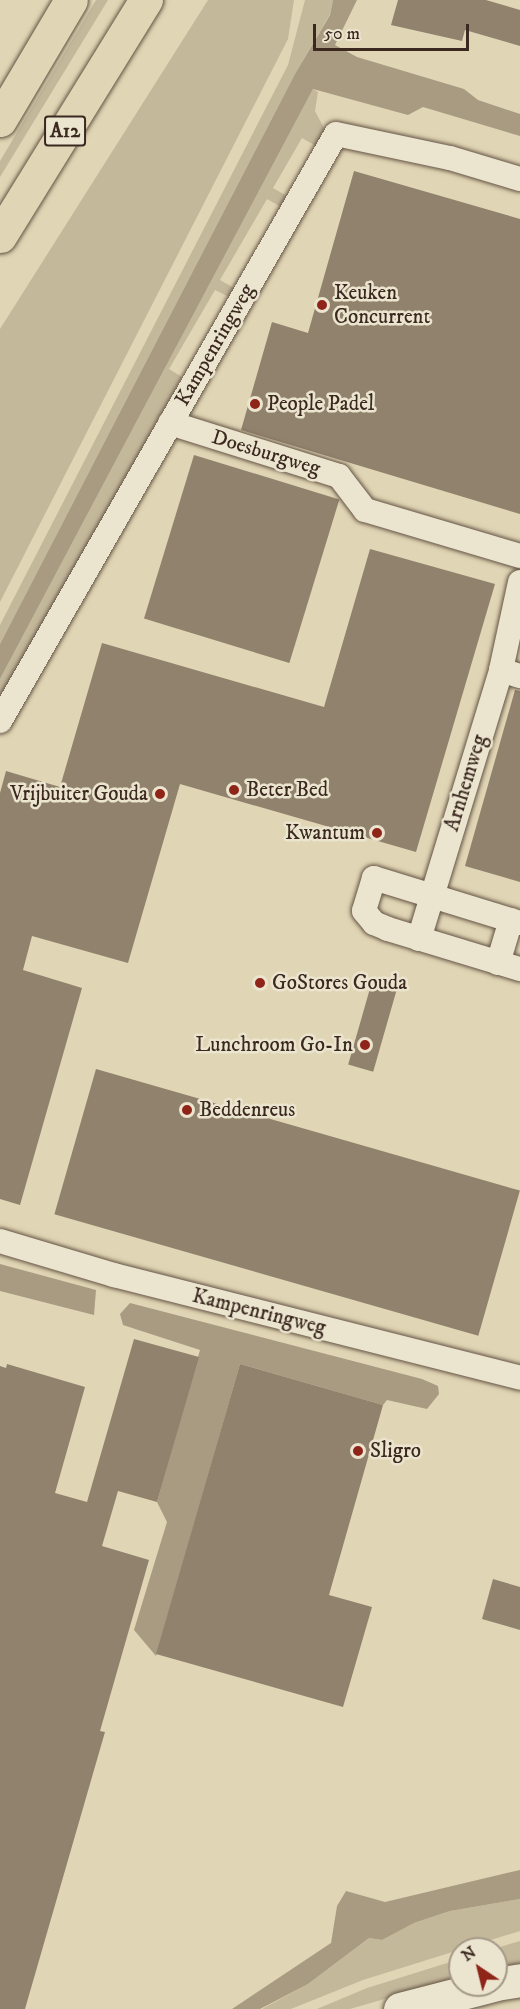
<!DOCTYPE html>
<style>
body{margin:0}
#map{position:relative;width:520px;height:2009px;overflow:hidden;background:#e0d5b4;font-family:"IM FELL DW Pica",serif}
div>[style]{position:absolute}
.green>*{inset:0;background:#c4b89b}
.water>*{inset:0;background:#a89b82}
.building>*{inset:0;background:#91826d;transform-origin:0 0}
.roads{filter:drop-shadow(0 0 2px #645445) drop-shadow(0 0 2px #645445)}
.minor>*{height:24px;margin:-12px;padding:0 12px;transform-origin:12px;border-radius:12px;background:#ebe4ce}
.secondary>*{height:33px;margin:-16.5px;padding:0 16.5px;transform-origin:16.5px;border-radius:16.5px;background:#ebe4ce}
.motorway>*{height:33px;margin:-16.5px;padding:0 16.5px;transform-origin:16.5px;border-radius:16.5px;background:#e0d5b4}
.dots>*{width:16px;height:16px;translate:-50% -50%;box-sizing:border-box;border:3px solid #ebe4ce;border-radius:50%}
span{translate:-50% -50%;white-space:nowrap;text-align:center;line-height:1.15;-webkit-text-stroke:5px #ebe4ce;paint-order:stroke}
.shield-label span{padding:2px 4px;background:#ebe4ce;border:2px solid;border-radius:4px;-webkit-text-stroke-width:0}
.shield-label{font-size:20px;color:#3b2920;font-weight:700}
.poi-label{font-size:21px;color:#3b2920}
.left{translate:0 -50%;text-align:left}
.right{translate:-100% -50%;text-align:right}
.street-label{font-size:21px;color:#3b2920}
.north{position:absolute;left:448px;top:1937px;width:60px;height:60px;box-sizing:border-box;background:#ebe4ce;border:2px solid #a59988;border-radius:50%;rotate:325deg;font-size:16px;font-weight:700;line-height:24px;text-align:center;color:#3b2920}
.north::after{content:'';display:block;margin:auto;width:21px;height:27px;background:#8f2418;clip-path:polygon(50% 0,100% 100%,50% 72%,0 100%)}
.scale{position:absolute;left:313px;top:24px;width:156px;height:27px;box-sizing:border-box;border:3px solid #3b2920;border-top:0;padding-left:8px;font-size:18px;line-height:21px;white-space:nowrap;color:#3b2920;-webkit-text-stroke:4px #ebe4ce;paint-order:stroke}
</style>
<div id="map">
<div class="green">
<div style="clip-path:polygon(96px 0,108px 0,0 177px,0 161px)"></div>
<div style="clip-path:polygon(208px 0,294px 0,288px 39px,0 602px,0 329px)"></div>
<div style="clip-path:polygon(305px 0,333px 0,330px 14px,295px 74px,0 644px,0 625px,288px 65px)"></div>
<div style="clip-path:polygon(313px 89px,318px 92px,315px 111px,325px 130px,316px 146px,302px 138px,273px 188px,287px 196px,281px 207px,267px 199px,220px 280px,234px 288px,229px 297px,215px 290px,169px 369px,182px 377px,0 701px,0 679px)"></div>
<div style="clip-path:polygon(520px 1899px,520px 1931px,363px 1980px,291px 2009px,262px 2009px,308px 1984px,369px 1938px,382px 1940px,414px 1923px,450px 1911px)"></div>
<div style="clip-path:polygon(520px 1941px,520px 1964px,496px 1968px,496px 1949px,493px 1949px)"></div>
<div style="clip-path:polygon(460px 1959px,460px 1977px,350px 2009px,317px 2009px,367px 1988px)"></div>
</div>
<div class="water">
<div style="clip-path:polygon(333px 0,357px 0,335px 45px,357px 57px,464px 89px,478px 100px,520px 114px,520px 136px,423px 107px,408px 115px,313px 89px,0 679px,0 644px,295px 74px,330px 15px)"></div>
<div style="clip-path:polygon(0 1264px,96px 1290px,94px 1315px,0 1291px)"></div>
<div style="clip-path:polygon(130px 1303px,422px 1379px,438px 1386px,439px 1394px,427px 1409px,387px 1400px,383px 1405px,240px 1364px,156px 1656px,134px 1630px,167px 1522px,157px 1502px,200px 1350px,123px 1325px,120px 1314px)"></div>
<div style="clip-path:polygon(520px 1870px,520px 1899px,450px 1911px,414px 1923px,382px 1940px,369px 1938px,308px 1984px,260px 2009px,232px 2009px,331px 1943px,337px 1906px,346px 1891px,385px 1902px)"></div>
</div>
<div class="building">
<div style="clip-path:polygon(398px 0,486px 0,520px 10px,520px 46px,465px 30px,462px 41px,391px 25px)"></div>
<div style="clip-path:polygon(354px 171px,520px 219px,520px 514px,241px 430px,272px 322px,308px 333px)"></div>
<div style="left:194px;top:455px;width:152px;height:171px;rotate:17deg"></div>
<div style="clip-path:polygon(370px 549px,495px 584px,416px 852px,180px 784px,128px 963px,32px 936px,23px 970px,82px 988px,20px 1205px,0 1199px,0 793px,6px 771px,60px 787px,102px 643px,324px 707px)"></div>
<div style="clip-path:polygon(515px 690px,520px 691px,520px 882px,465px 866px)"></div>
<div style="left:373px;top:978px;width:26px;height:90px;rotate:16deg"></div>
<div style="left:96px;top:1069px;width:441px;height:151px;rotate:16deg"></div>
<div style="clip-path:polygon(134px 1339px,199px 1357px,157px 1502px,118px 1491px,102px 1546px,149px 1560px,100px 1731px,105px 1732px,25px 2009px,0 2009px,0 1366px,6px 1368px,7px 1364px,85px 1387px,55px 1493px,87px 1502px)"></div>
<div style="clip-path:polygon(240px 1364px,383px 1405px,329px 1595px,372px 1607px,343px 1707px,156px 1654px)"></div>
<div style="clip-path:polygon(493px 1579px,520px 1587px,520px 1630px,482px 1619px)"></div>
</div>
<div class="roads">
<div class="minor">
<div style="left:170px;top:423px;width:177px;rotate:17.4deg"></div>
<div style="left:339px;top:476px;width:43px;rotate:52.6deg"></div>
<div style="left:365px;top:510px;width:162px;rotate:16.5deg"></div>
<div style="left:520px;top:582px;width:90px;rotate:102.2deg"></div>
<div style="left:501px;top:670px;width:20px;rotate:18deg"></div>
<div style="left:0;top:721px;width:676px;rotate:-60.21deg"></div>
<div style="left:336px;top:134px;width:116px;rotate:11.9deg"></div>
<div style="left:450px;top:158px;width:73px;rotate:16.7deg"></div>
<div style="left:520px;top:923px;width:153px;rotate:-162.9deg"></div>
<div style="left:374px;top:878px;width:34px;rotate:107deg"></div>
<div style="left:364px;top:911px;width:16px;rotate:50deg"></div>
<div style="left:374px;top:923px;width:15px;rotate:23deg"></div>
<div style="left:388px;top:929px;width:138px;rotate:16.9deg"></div>
<div style="left:419px;top:939px;width:281px;rotate:-73deg"></div>
<div style="left:498px;top:963px;width:45px;rotate:-73.2deg"></div>
<div style="left:0;top:1241px;width:119px;rotate:16.6deg"></div>
<div style="left:114px;top:1275px;width:419px;rotate:14.2deg"></div>
</div>
<div class="secondary">
<div style="left:496px;top:1984px;width:24px;rotate:-9deg"></div>
<div style="left:400px;top:2009px;width:96px;rotate:-14.5deg"></div>
</div>
<div class="motorway">
<div style="left:0;top:120px;width:139px;rotate:-59.4deg"></div>
<div style="left:0;top:236px;width:278px;rotate:-58.3deg"></div>
</div>
</div>
<div class="dots">
<div style="left:322px;top:305px;background:#8f2418"></div>
<div style="left:255px;top:404px;background:#8f2418"></div>
<div style="left:234px;top:790px;background:#8f2418"></div>
<div style="left:160px;top:794px;background:#8f2418"></div>
<div style="left:377px;top:833px;background:#8f2418"></div>
<div style="left:260px;top:983px;background:#8f2418"></div>
<div style="left:365px;top:1045px;background:#8f2418"></div>
<div style="left:187px;top:1110px;background:#8f2418"></div>
<div style="left:358px;top:1451px;background:#8f2418"></div>
</div>
<div class="shield-label">
<span style="left:65px;top:131px">A12</span>
</div>
<div class="poi-label">
<span class="left" style="left:334px;top:305px">Keuken<br>Concurrent</span>
<span class="left" style="left:267px;top:404px">People Padel</span>
<span class="left" style="left:246px;top:790px">Beter Bed</span>
<span class="right" style="left:148px;top:794px">Vrijbuiter Gouda</span>
<span class="right" style="left:365px;top:833px">Kwantum</span>
<span class="left" style="left:272px;top:983px">GoStores Gouda</span>
<span class="right" style="left:353px;top:1045px">Lunchroom Go-In</span>
<span class="left" style="left:199px;top:1110px">Beddenreus</span>
<span class="left" style="left:370px;top:1451px">Sligro</span>
</div>
<div class="street-label">
<span style="left:215px;top:345px;rotate:-60deg">Kampenringweg</span>
<span style="left:266px;top:453px;rotate:17deg">Doesburgweg</span>
<span style="left:466px;top:783px;rotate:-73deg">Arnhemweg</span>
<span style="left:259px;top:1312px;rotate:14deg">Kampenringweg</span>
</div>
<div class="north">N</div>
<div class="scale">50 m</div>
</div>
